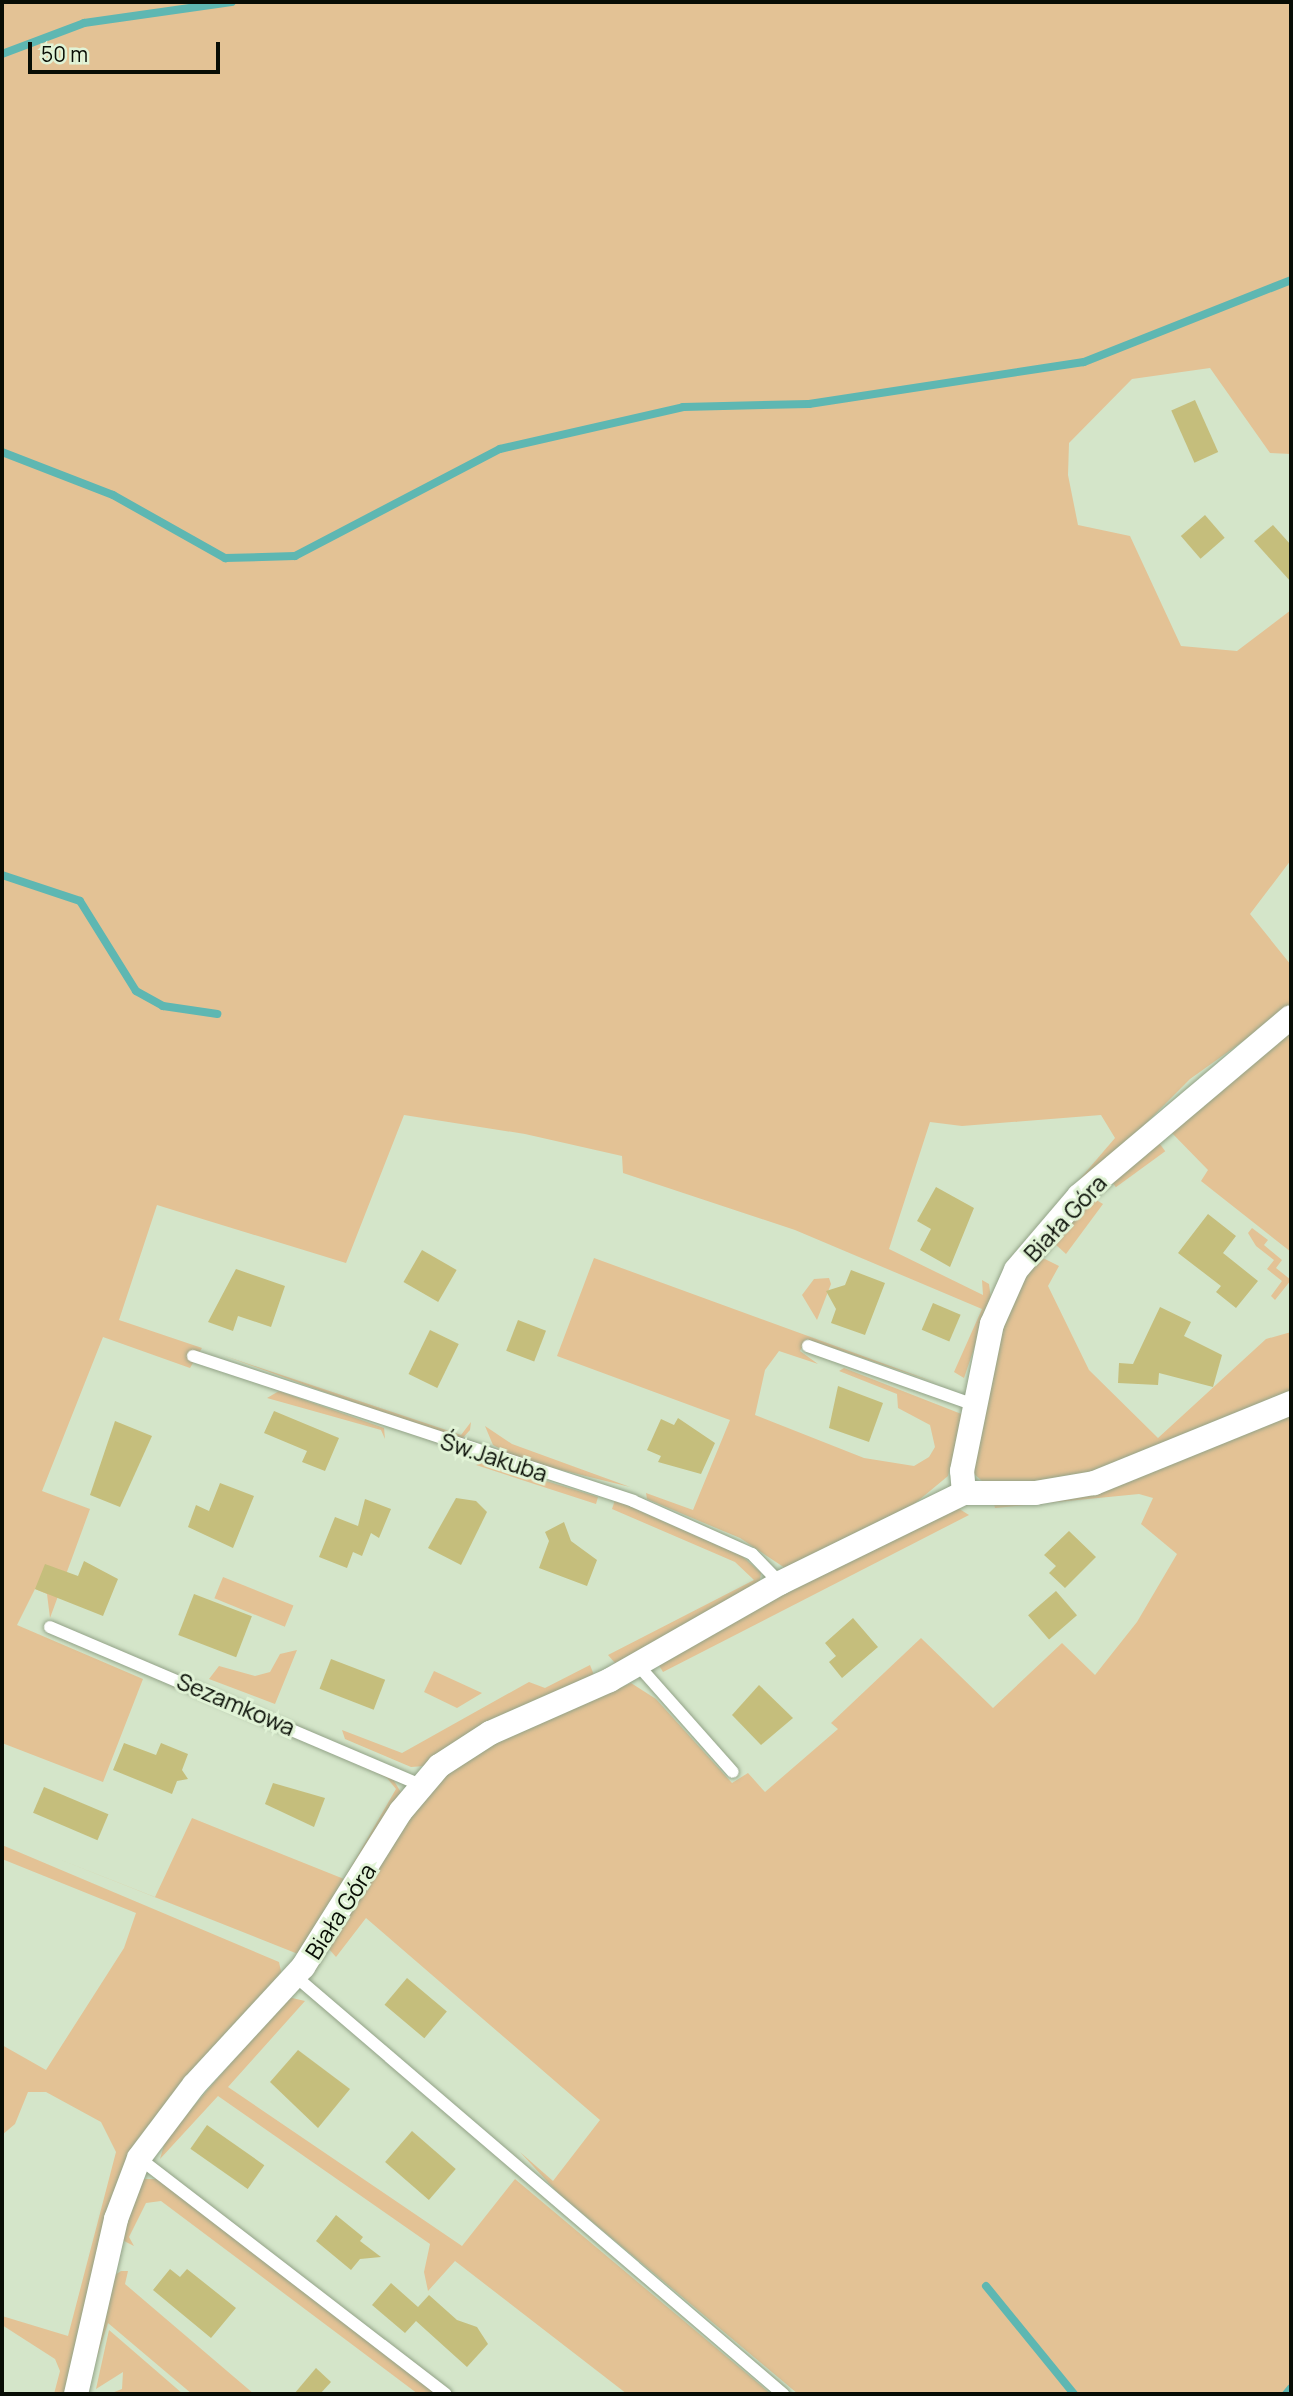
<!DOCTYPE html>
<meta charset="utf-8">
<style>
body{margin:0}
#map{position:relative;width:1293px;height:2396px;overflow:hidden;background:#d4e5c9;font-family:Manrope,sans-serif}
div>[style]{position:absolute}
.green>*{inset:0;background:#e3c295;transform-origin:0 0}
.stream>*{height:8px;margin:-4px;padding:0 4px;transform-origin:4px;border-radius:4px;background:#5eb7b2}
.building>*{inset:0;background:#c5be7c;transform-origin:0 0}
.roads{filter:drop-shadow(0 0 2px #92a287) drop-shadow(0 0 2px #92a287)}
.service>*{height:12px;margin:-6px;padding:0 6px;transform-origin:6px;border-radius:6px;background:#fff}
.minor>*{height:24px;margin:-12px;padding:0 12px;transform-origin:12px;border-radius:12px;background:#fff}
span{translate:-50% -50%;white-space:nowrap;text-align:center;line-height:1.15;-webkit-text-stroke:6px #e1f3d6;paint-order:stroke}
.street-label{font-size:23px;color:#080d05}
.frame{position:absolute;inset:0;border:4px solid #080d05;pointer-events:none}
.scale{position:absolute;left:28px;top:42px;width:192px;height:32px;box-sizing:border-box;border:4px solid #080d05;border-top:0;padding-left:9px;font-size:21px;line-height:24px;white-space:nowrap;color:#080d05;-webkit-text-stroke:5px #e1f3d6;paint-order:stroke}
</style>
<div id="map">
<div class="green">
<div style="clip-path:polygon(2px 2px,1291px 2px,1291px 454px,1270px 453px,1210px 368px,1132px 379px,1069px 443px,1068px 475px,1078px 525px,1130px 536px,1181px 646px,1237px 651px,1291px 610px,1291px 860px,1250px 914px,1291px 965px,1291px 1007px,1190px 1079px,1013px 1257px,1115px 1138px,1101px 1115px,962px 1126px,930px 1122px,889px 1249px,983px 1295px,982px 1280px,989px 1284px,991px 1299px,964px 1378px,954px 1372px,982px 1309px,795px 1230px,623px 1173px,622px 1156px,525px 1134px,404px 1115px,346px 1263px,157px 1205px,119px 1320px,202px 1348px,190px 1368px,103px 1337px,42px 1491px,90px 1509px,50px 1618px,47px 1594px,35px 1589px,17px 1625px,143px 1679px,103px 1782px,2px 1743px)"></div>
<div style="clip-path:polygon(1291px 1029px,1291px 1252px,1201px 1181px,1208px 1170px,1169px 1130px)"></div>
<div style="left:1157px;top:1140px;width:14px;height:61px;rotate:54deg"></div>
<div style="clip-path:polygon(1093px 1198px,1103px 1204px,1066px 1254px,1054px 1243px)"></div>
<div style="clip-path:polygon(1252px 1228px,1268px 1240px,1264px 1245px,1282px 1260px,1276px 1268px,1291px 1280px,1275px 1300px,1271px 1296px,1282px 1281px,1267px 1269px,1274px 1260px,1256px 1246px,1248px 1233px)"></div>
<div style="clip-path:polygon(594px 1258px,937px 1383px,806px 1339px,800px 1351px,818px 1364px,779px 1351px,765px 1370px,755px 1415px,864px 1458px,914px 1466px,929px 1457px,935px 1447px,930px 1425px,898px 1408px,897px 1394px,839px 1371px,844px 1368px,964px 1415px,948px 1476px,913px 1505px,788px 1570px,740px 1538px,647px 1499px,646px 1493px,693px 1510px,730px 1420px,557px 1356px)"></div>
<div style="clip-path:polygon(1045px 1259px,1059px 1266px,1048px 1286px,1089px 1370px,1158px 1438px,1266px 1339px,1291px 1332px,1291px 2394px,798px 2394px,558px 2193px,520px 2152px,553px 2181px,600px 2120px,366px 1918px,336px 1957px,329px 1949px,407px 1815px,456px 1761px,631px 1683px,656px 1699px,732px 1783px,748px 1773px,765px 1792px,838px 1729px,831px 1723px,921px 1638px,993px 1708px,1062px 1643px,1095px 1675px,1137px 1622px,1177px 1554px,1141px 1524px,1153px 1498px,1139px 1494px,995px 1508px,990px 1488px,973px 1473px,996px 1336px,1035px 1260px)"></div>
<div style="clip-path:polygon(829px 1278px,831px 1284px,817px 1320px,802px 1295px,814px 1279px)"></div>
<div style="clip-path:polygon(222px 1355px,461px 1435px,471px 1422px,470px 1430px,460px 1441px)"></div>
<div style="clip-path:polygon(279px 1391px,384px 1428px,385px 1439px,381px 1430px,267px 1398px)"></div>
<div style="clip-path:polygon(485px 1426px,512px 1444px,630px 1487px,521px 1460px,493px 1445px)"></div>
<div style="clip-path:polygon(486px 1462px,530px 1476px,598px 1497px,596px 1504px,476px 1465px)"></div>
<div style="clip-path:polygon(615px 1500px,742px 1556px,761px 1573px,759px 1586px,615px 1663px,608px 1655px,754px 1580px,735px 1562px,612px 1509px)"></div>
<div style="clip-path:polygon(953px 1505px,969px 1515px,663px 1672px,657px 1662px)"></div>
<div style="left:223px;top:1577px;width:76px;height:23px;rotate:22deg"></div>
<div style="clip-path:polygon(297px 1650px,275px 1704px,209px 1679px,219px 1666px,255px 1676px,270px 1672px,280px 1654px)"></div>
<div style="clip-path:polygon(590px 1665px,594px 1675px,425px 1766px,411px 1767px,345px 1739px,342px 1730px,402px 1753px,529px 1682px,545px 1688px)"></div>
<div style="clip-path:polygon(434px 1671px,482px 1693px,457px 1708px,424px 1692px)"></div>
<div style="clip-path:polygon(306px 1739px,391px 1776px,402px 1794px,298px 1954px,46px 1854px,155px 1897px,192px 1818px,344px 1879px,396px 1789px,387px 1778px)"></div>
<div style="clip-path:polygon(2px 1845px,279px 1962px,282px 1976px,158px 2119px,65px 2394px,54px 2394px,60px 2371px,55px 2359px,2px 2325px,2px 2316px,68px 2336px,116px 2152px,101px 2122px,46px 2092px,28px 2092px,15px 2124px,2px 2135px,2px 2045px,46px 2070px,124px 1948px,136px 1913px,2px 1859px)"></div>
<div style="clip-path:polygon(288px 1997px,305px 2001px,228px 2087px,462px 2246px,515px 2179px,771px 2394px,627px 2394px,455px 2261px,428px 2291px,424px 2272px,430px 2244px,218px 2096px,160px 2159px,166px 2138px)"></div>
<div style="clip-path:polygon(143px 2179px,157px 2179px,436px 2394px,418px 2394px,161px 2201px,146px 2203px,129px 2237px,134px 2246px,120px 2239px)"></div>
<div style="clip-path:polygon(121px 2271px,128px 2271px,125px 2284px,254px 2394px,192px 2394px,108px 2323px,85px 2394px,112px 2277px)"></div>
<div style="clip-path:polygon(109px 2330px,183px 2394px,109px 2394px,122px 2389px,123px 2372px,96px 2389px)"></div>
</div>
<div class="stream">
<div style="left:2px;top:54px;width:88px;rotate:-20.7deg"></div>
<div style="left:84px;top:23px;width:149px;rotate:-8.1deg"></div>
<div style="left:2px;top:452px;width:119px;rotate:21.2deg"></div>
<div style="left:113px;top:495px;width:129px;rotate:29.4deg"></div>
<div style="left:225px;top:558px;width:70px;rotate:-1.6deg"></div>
<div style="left:295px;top:556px;width:231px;rotate:-27.6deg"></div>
<div style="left:500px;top:449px;width:188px;rotate:-12.9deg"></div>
<div style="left:683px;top:407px;width:126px;rotate:-1.4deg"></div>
<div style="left:809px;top:404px;width:278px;rotate:-8.7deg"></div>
<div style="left:1084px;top:362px;width:223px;rotate:-21.6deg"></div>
<div style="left:2px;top:875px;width:82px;rotate:18.4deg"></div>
<div style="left:80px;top:901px;width:106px;rotate:58.1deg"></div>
<div style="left:136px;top:991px;width:31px;rotate:29deg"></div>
<div style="left:163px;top:1006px;width:55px;rotate:8.4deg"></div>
<div style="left:986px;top:2286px;width:139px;rotate:50.8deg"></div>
<div style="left:1286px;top:2394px;width:8px;rotate:-50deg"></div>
</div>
<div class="building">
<div style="left:1195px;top:400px;width:57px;height:26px;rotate:66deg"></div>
<div style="left:1205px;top:515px;width:30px;height:32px;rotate:49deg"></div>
<div style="clip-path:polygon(1273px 525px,1291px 545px,1291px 582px,1254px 541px)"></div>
<div style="clip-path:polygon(936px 1187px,974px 1208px,950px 1267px,920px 1250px,931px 1229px,917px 1221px)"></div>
<div style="clip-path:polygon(1208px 1214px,1236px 1236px,1223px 1253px,1258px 1281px,1236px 1308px,1216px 1292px,1221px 1286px,1178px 1253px)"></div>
<div style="left:422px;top:1250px;width:40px;height:37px;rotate:30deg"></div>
<div style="clip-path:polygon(236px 1269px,285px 1286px,271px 1327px,238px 1316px,233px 1331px,208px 1322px)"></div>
<div style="clip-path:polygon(851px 1270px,885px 1283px,865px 1335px,831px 1323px,836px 1309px,826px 1291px,845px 1285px)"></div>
<div style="left:933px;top:1303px;width:30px;height:29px;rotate:23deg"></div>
<div style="clip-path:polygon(1160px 1307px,1191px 1322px,1184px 1336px,1222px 1355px,1213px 1387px,1159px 1373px,1158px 1385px,1118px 1383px,1119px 1363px,1133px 1364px)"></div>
<div style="left:518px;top:1320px;width:30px;height:33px;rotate:21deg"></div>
<div style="left:430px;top:1330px;width:32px;height:49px;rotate:26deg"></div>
<div style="clip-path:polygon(838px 1386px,883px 1403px,869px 1442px,829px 1428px)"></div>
<div style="clip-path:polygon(274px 1411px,339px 1438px,325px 1471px,302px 1462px,307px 1451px,264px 1433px)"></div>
<div style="clip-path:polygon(678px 1418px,715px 1443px,701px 1474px,658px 1462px,661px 1456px,647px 1450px,661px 1419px,674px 1425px)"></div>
<div style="clip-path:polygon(115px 1421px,152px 1436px,120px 1507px,90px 1495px)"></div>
<div style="clip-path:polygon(220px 1483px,254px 1496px,233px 1548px,188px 1527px,196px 1505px,209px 1511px)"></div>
<div style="clip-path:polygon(456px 1498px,476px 1501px,487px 1512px,461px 1565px,428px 1548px)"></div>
<div style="clip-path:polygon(365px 1499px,391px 1509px,379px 1538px,371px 1533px,362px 1556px,353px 1552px,347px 1568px,319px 1557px,335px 1517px,358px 1526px)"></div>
<div style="clip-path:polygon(564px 1522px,571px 1541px,597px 1560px,587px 1586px,539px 1568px,549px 1541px,545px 1532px)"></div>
<div style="clip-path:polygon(1069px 1531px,1096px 1557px,1065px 1588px,1049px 1573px,1056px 1566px,1044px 1555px)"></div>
<div style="clip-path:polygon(84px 1561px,118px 1579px,103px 1616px,35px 1589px,45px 1564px,78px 1576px)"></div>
<div style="left:1056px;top:1591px;width:32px;height:37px;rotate:49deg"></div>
<div style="left:194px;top:1594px;width:62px;height:44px;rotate:21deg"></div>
<div style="clip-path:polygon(853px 1618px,878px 1647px,842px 1678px,829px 1662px,836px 1656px,825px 1643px)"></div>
<div style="left:331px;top:1659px;width:58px;height:32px;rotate:21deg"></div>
<div style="clip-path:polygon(759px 1685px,793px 1718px,761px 1745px,732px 1715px)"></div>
<div style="clip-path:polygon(124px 1743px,156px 1755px,161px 1743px,188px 1754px,182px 1770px,188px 1779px,177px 1781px,172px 1794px,113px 1770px)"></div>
<div style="clip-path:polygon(273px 1783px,325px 1798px,314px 1827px,265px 1804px)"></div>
<div style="left:44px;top:1787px;width:70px;height:28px;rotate:23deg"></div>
<div style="left:407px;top:1978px;width:52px;height:35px;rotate:40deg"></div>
<div style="clip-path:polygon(298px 2050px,350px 2089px,318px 2128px,270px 2082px)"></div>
<div style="left:207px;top:2125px;width:70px;height:29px;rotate:35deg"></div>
<div style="left:412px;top:2131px;width:58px;height:41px;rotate:41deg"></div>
<div style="clip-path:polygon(336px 2215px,363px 2237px,360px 2241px,381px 2257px,360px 2259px,351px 2270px,316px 2241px)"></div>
<div style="clip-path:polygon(170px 2269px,180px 2277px,187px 2269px,236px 2308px,211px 2338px,153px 2290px)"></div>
<div style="clip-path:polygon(391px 2283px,418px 2307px,429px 2295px,457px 2320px,477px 2327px,488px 2344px,467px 2367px,416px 2321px,405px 2333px,372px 2305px)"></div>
<div style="clip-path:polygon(316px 2368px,331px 2382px,320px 2394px,294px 2394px)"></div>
</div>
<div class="roads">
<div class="service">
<div style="left:808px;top:1346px;width:177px;rotate:19.5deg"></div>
<div style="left:193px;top:1356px;width:463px;rotate:18.2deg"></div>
<div style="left:633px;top:1501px;width:130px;rotate:24deg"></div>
<div style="left:752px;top:1554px;width:40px;rotate:46deg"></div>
<div style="left:50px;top:1627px;width:402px;rotate:23.1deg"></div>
<div style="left:637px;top:1664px;width:144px;rotate:48.4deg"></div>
<div style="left:295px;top:1976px;width:643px;rotate:40.58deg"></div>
<div style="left:139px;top:2158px;width:387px;rotate:37.6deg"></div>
</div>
<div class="minor">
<div style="left:964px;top:1493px;width:22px;rotate:-95deg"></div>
<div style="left:962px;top:1471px;width:150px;rotate:-78.5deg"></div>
<div style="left:992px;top:1324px;width:59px;rotate:-66deg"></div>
<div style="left:1016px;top:1270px;width:97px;rotate:-49.6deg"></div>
<div style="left:1079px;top:1196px;width:277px;rotate:-40.2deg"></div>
<div style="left:76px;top:2394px;width:180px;rotate:-77.1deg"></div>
<div style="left:116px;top:2219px;width:65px;rotate:-69.3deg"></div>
<div style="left:139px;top:2158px;width:91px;rotate:-53deg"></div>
<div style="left:194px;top:2085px;width:161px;rotate:-47.3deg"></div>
<div style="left:303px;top:1967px;width:184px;rotate:-57.9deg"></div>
<div style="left:401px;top:1811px;width:59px;rotate:-49.8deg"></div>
<div style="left:439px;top:1766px;width:61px;rotate:-32.9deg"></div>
<div style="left:490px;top:1733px;width:131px;rotate:-23.8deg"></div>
<div style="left:610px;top:1680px;width:196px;rotate:-29.7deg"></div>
<div style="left:780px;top:1583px;width:205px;rotate:-26.1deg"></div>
<div style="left:964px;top:1493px;width:71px"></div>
<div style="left:1035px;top:1493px;width:60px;rotate:-9.6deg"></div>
<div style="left:1094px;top:1483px;width:213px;rotate:-22.1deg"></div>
</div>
</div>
<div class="street-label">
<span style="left:1065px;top:1218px;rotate:-47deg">Biała Góra</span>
<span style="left:494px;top:1457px;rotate:18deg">Św.Jakuba</span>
<span style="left:236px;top:1704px;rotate:23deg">Sezamkowa</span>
<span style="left:340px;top:1911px;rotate:-57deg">Biała Góra</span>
</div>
<div class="frame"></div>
<div class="scale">50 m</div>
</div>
